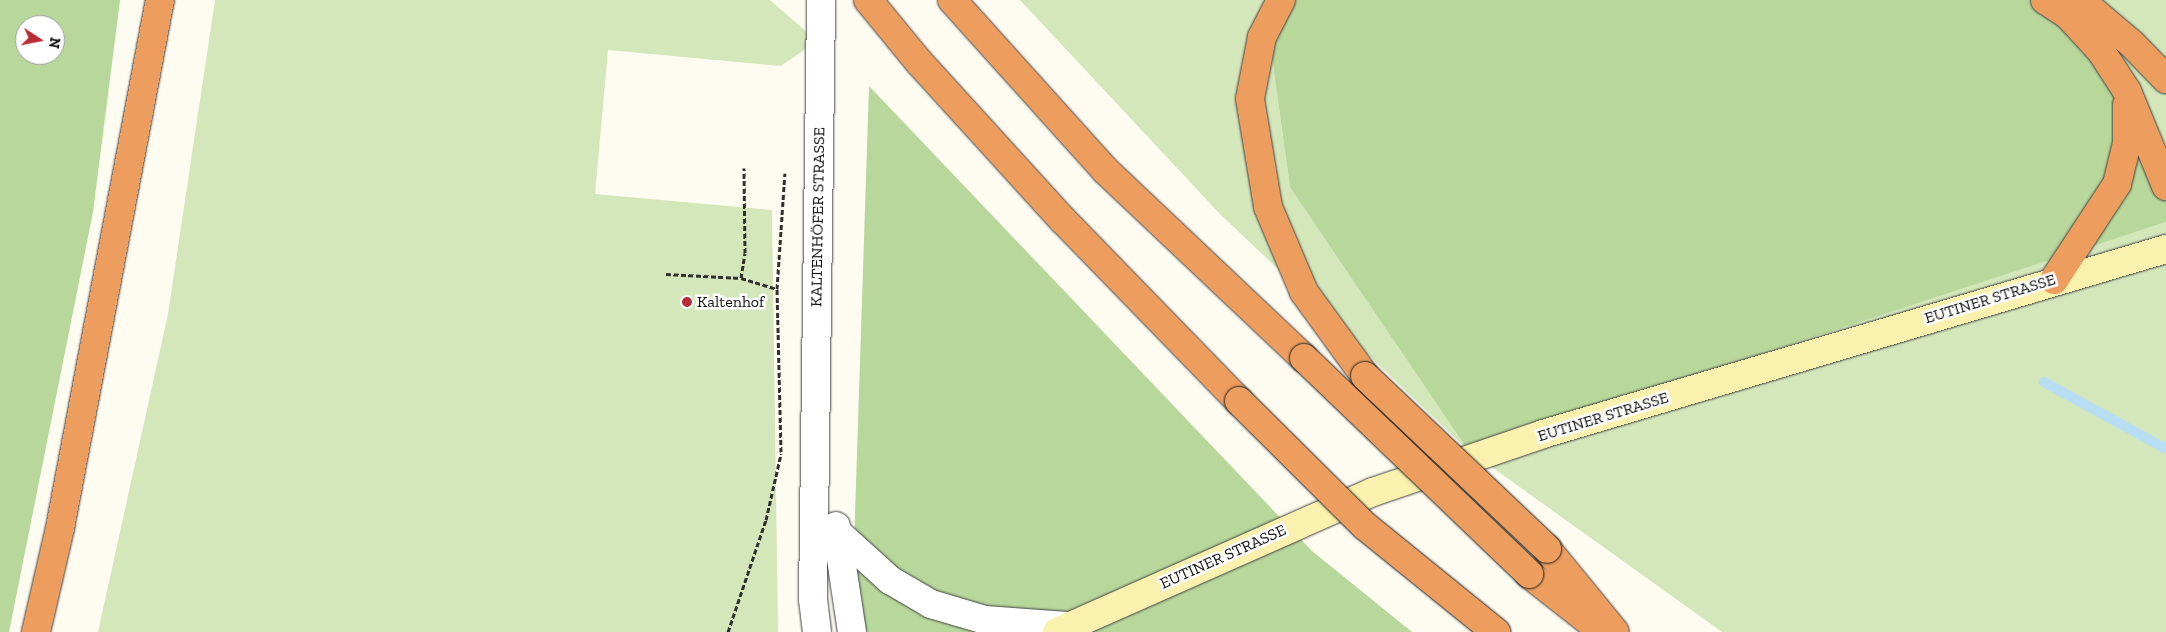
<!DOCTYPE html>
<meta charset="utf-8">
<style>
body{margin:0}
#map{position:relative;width:2166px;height:632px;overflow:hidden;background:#fefbf0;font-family:"Zilla Slab",serif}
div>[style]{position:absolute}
.green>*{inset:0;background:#d3e7bb}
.forest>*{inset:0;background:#b7d79b}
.stream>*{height:10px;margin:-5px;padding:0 5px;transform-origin:5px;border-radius:5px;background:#b7def3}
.path>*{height:3px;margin-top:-1.5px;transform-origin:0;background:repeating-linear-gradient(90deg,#303030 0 5px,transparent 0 7.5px)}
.roads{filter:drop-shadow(0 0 1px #414141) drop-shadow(0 0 1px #414141)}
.tertiary>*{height:28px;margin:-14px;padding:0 14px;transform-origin:14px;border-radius:14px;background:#fff}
.secondary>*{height:28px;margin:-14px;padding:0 14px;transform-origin:14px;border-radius:14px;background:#fbf1af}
.motorway>*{height:28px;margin:-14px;padding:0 14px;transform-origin:14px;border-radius:14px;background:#ed9e5f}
.bridges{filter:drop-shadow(0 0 1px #1f1f1f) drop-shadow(0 0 1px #1f1f1f)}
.motorway-bridge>*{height:28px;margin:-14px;padding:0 14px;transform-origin:14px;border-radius:14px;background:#ed9e5f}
.dots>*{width:14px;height:14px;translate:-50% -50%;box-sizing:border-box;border:2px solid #fff;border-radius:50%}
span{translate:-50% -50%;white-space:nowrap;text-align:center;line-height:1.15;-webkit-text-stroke:5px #fff;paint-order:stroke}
.street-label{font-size:16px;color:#0e0e0e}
.poi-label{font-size:16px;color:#0e0e0e}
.left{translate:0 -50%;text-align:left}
.north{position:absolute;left:15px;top:15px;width:50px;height:50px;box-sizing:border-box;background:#fff;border:1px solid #9f9f9f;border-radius:50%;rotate:101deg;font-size:14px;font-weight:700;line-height:20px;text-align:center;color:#0e0e0e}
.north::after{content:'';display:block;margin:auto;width:18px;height:22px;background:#b82c35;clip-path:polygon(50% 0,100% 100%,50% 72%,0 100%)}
</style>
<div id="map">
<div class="green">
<div style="clip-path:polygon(215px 0,770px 0,817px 41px,781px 66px,608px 50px,595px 194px,772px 210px,778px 632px,98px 632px,168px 314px)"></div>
<div style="clip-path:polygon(1020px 0,1264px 0,1290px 187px,1969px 285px,2166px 222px,2166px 632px,1722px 632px,1468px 450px,1219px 213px)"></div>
<div style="clip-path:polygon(2070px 0,2166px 0,2166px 197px)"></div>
</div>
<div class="forest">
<div style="clip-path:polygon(evenodd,0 0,120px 0,93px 212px,9px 632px,0 632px,0 0,25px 25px,55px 25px,55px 55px,25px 55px,25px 25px)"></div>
<div style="clip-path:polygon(1264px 0,2070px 0,2166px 197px,2166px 222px,1468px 450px,1290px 187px)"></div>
<div style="clip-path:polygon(869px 86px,1312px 551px,1412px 632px,867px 632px,853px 576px)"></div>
</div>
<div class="stream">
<div style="left:2044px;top:382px;width:139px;rotate:28.8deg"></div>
</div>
<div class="path">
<div style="left:666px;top:274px;width:75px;rotate:3.1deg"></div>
<div style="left:741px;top:278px;width:25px;rotate:-81deg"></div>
<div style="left:745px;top:253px;width:85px;rotate:-90.7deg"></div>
<div style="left:741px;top:278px;width:38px;rotate:17deg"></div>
<div style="left:781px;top:452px;width:163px;rotate:-91.4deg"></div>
<div style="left:777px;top:289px;width:116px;rotate:-86.1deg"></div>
<div style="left:728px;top:632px;width:118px;rotate:-71.3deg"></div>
<div style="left:766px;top:520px;width:68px;rotate:-77.2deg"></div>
</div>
<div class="roads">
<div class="tertiary">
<div style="left:836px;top:526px;width:107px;rotate:81.4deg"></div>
<div style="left:837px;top:532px;width:72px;rotate:42.2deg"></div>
<div style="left:890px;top:580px;width:48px;rotate:30.3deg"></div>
<div style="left:931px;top:604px;width:56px;rotate:16.5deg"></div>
<div style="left:985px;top:620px;width:82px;rotate:4.2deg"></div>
<div style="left:817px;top:632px;width:33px;rotate:-97deg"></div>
<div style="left:813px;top:599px;width:599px;rotate:-89.23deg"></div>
</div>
<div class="secondary">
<div style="left:1057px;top:632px;width:346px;rotate:-23.9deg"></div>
<div style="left:1373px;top:492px;width:180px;rotate:-18.8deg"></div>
<div style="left:1543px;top:434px;width:650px;rotate:-16.54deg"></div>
</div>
<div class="motorway">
<div style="left:868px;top:0;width:80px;rotate:50.6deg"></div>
<div style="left:919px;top:62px;width:214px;rotate:47.7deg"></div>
<div style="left:1063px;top:220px;width:252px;rotate:45.8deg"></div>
<div style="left:952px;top:0;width:229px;rotate:48deg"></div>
<div style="left:1105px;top:170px;width:274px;rotate:43.4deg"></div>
<div style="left:1281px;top:0;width:42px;rotate:117.2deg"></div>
<div style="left:1262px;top:37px;width:63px;rotate:101deg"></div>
<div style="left:1250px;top:99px;width:109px;rotate:80.5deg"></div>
<div style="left:1268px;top:207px;width:92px;rotate:67deg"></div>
<div style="left:1304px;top:292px;width:104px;rotate:54deg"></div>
<div style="left:2045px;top:0;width:27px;rotate:33deg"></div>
<div style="left:2068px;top:15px;width:49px;rotate:47.5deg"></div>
<div style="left:2101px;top:51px;width:48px;rotate:57deg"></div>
<div style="left:2127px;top:91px;width:103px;rotate:67.7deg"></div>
<div style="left:2080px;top:0;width:68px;rotate:40.2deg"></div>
<div style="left:2132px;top:44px;width:49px;rotate:45.8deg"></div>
<div style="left:2054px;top:280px;width:115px;rotate:-56.7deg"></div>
<div style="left:2117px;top:184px;width:42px;rotate:-76.3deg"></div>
<div style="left:2127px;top:143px;width:38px;rotate:-90deg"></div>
<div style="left:1547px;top:549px;width:107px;rotate:50.7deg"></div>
<div style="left:1529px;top:574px;width:83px;rotate:38.1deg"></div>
<div style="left:36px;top:632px;width:107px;rotate:-77deg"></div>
<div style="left:60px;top:528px;width:537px;rotate:-79.28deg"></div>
</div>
</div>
<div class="bridges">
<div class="motorway-bridge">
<div style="left:1304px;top:358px;width:312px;rotate:43.8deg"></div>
<div style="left:1365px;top:376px;width:251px;rotate:43.5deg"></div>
<div style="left:1239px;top:401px;width:177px;rotate:44.8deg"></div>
<div style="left:1365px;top:526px;width:169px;rotate:39deg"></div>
</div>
</div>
<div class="dots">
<div style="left:687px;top:302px;background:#b82c35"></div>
</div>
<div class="street-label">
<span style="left:818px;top:217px;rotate:-89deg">KALTENHÖFER STRASSE</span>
<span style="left:1990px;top:299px;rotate:-17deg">EUTINER STRASSE</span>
<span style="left:1603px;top:417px;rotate:-17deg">EUTINER STRASSE</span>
<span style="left:1223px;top:557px;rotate:-24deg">EUTINER STRASSE</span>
</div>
<div class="poi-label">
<span class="left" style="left:697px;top:302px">Kaltenhof</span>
</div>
<div class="north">N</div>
</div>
